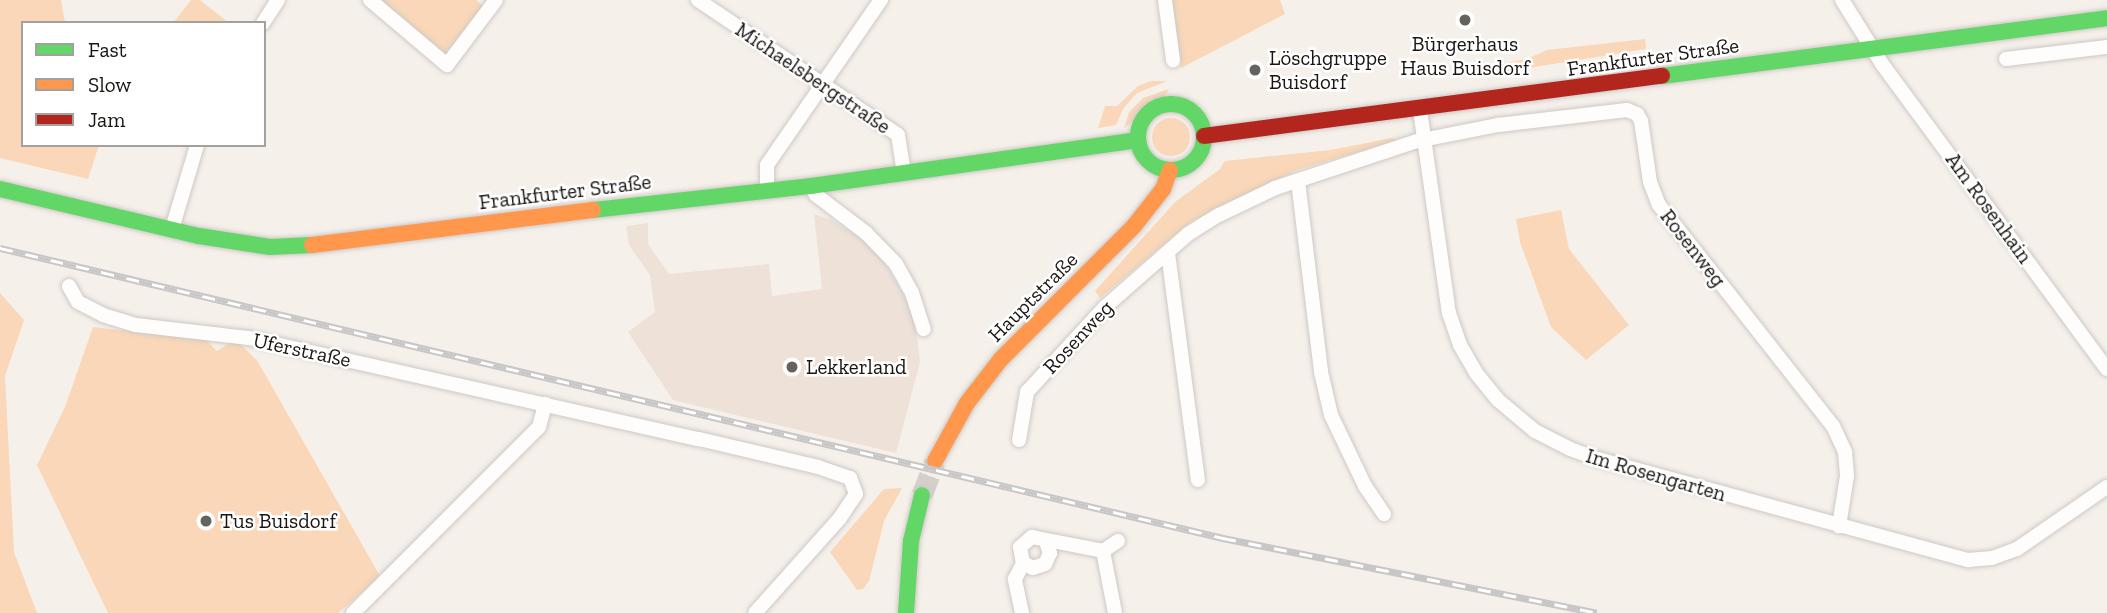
<!DOCTYPE html>
<meta charset="utf-8">
<style>
body{margin:0}
#map{position:relative;width:2107px;height:613px;overflow:hidden;background:#f6f0eb;font-family:"Zilla Slab",serif}
div>[style]{position:absolute}
.built>*{inset:0;background:#ede1d8}
.green>*{inset:0;background:#f9d7b8}
.round{border-radius:50%}
.secondary-tunnel>*{height:21px;margin-top:-10.5px;transform-origin:0;background:repeating-linear-gradient(90deg,#d5cfca 0 21px,transparent 0 31px)}
.roads{filter:drop-shadow(0 0 2px #cdc9c5) drop-shadow(0 0 2px #cdc9c5)}
.street>*{height:14px;margin:-7px;padding:0 7px;transform-origin:7px;border-radius:7px;background:#fefdfc}
.fast>*{height:16px;margin:-8px;padding:0 8px;transform-origin:8px;border-radius:8px;background:#63d668}
.fast>.ring{margin:-8px;padding:0;box-sizing:content-box;background:none;border:16px solid #63d668;border-radius:50%}
.slow>*{height:16px;margin:-8px;padding:0 8px;transform-origin:8px;border-radius:8px;background:#ff974d}
.jam>*{height:16px;margin:-8px;padding:0 8px;transform-origin:8px;border-radius:8px;background:#b3261e}
.rail>*{height:7px;margin-top:-3.5px;transform-origin:0;background:repeating-linear-gradient(90deg,#fff 0 13px,#c8c6c6 0 26px);box-sizing:border-box;border-block:2px solid #c8c6c6}
.dots>*{width:19px;height:19px;translate:-50% -50%;box-sizing:border-box;border:4px solid #fff;border-radius:50%}
span{translate:-50% -50%;white-space:nowrap;text-align:center;line-height:1.15;-webkit-text-stroke:5px #fff;paint-order:stroke}
.poi-label{font-size:21px;color:#191512}
.left{translate:0 -50%;text-align:left}
.street-label{font-size:21px;color:#191512}
.legend{position:absolute;left:21px;top:21px;width:245px;height:126px;box-sizing:border-box;background:#fff;border:2px solid #a3a1a0;margin:0;padding:9px 12px;list-style:none;font-size:21px;color:#191512}
.legend li{display:flex;align-items:center;gap:14px;height:35px}
.legend b{width:35px;border:2px solid #a3a1a0}
</style>
<div id="map">
<div class="built">
<div style="clip-path:polygon(814px 214px,832px 220px,877px 249px,914px 313px,920px 362px,896px 453px,673px 400px,628px 332px,655px 312px,650px 275px,629px 245px,626px 226px,648px 223px,648px 244px,669px 274px,769px 264px,772px 296px,822px 289px)"></div>
</div>
<div class="green">
<div style="clip-path:polygon(0 0,61px 0,65px 23px,23px 23px,23px 145px,99px 145px,88px 179px,0 158px)"></div>
<div style="clip-path:polygon(191px 0,200px 0,229px 23px,173px 23px)"></div>
<div style="clip-path:polygon(381px 0,476px 0,483px 6px,445px 54px)"></div>
<div style="clip-path:polygon(1171px 0,1280px 0,1285px 14px,1181px 68px)"></div>
<div style="clip-path:polygon(1645px 39px,1646px 49px,1486px 75px,1484px 68px,1529px 58px,1547px 50px)"></div>
<div style="clip-path:polygon(1151px 81px,1167px 81px,1137px 93px,1123px 109px,1116px 125px,1098px 128px,1105px 106px,1117px 106px,1138px 86px)"></div>
<div style="clip-path:polygon(1169px 89px,1164px 97px,1124px 128px,1129px 112px,1143px 98px)"></div>
<div class="round" style="left:1152px;top:118px;width:38px;height:38px"></div>
<div style="clip-path:polygon(1392px 138px,1398px 140px,1297px 170px,1192px 221px,1100px 298px,1095px 291px,1175px 202px,1219px 170px,1225px 161px,1331px 150px)"></div>
<div style="clip-path:polygon(1561px 210px,1569px 249px,1629px 325px,1586px 360px,1551px 327px,1520px 242px,1516px 219px)"></div>
<div style="clip-path:polygon(0 293px,24px 320px,5px 376px,14px 552px,37px 613px,0 613px)"></div>
<div style="clip-path:polygon(93px 327px,206px 340px,217px 351px,236px 339px,258px 362px,380px 576px,338px 613px,108px 613px,37px 465px,65px 407px)"></div>
<div style="clip-path:polygon(902px 488px,884px 521px,869px 581px,863px 589px,857px 590px,830px 552px,884px 489px)"></div>
</div>
<div class="secondary-tunnel">
<div style="left:922px;top:495px;width:36px;rotate:-69deg"></div>
</div>
<div class="roads">
<div class="street">
<div style="left:370px;top:0;width:101px;rotate:40.2deg"></div>
<div style="left:447px;top:65px;width:81px;rotate:-53deg"></div>
<div style="left:698px;top:0;width:241px;rotate:34deg"></div>
<div style="left:898px;top:135px;width:36px;rotate:81deg"></div>
<div style="left:1165px;top:0;width:61px;rotate:82.4deg"></div>
<div style="left:1842px;top:0;width:75px;rotate:58deg"></div>
<div style="left:1882px;top:64px;width:379px;rotate:53.6deg"></div>
<div style="left:263px;top:23px;width:27px;rotate:-57deg"></div>
<div style="left:2006px;top:59px;width:102px;rotate:-6.8deg"></div>
<div style="left:1420px;top:110px;width:205px;rotate:81.9deg"></div>
<div style="left:1449px;top:313px;width:34px;rotate:71deg"></div>
<div style="left:1460px;top:345px;width:32px;rotate:60deg"></div>
<div style="left:1476px;top:373px;width:35px;rotate:51deg"></div>
<div style="left:1498px;top:400px;width:48px;rotate:40deg"></div>
<div style="left:1535px;top:431px;width:39px;rotate:27deg"></div>
<div style="left:1570px;top:449px;width:30px;rotate:20deg"></div>
<div style="left:1598px;top:459px;width:384px;rotate:15.3deg"></div>
<div style="left:1968px;top:560px;width:24px;rotate:-5deg"></div>
<div style="left:1992px;top:558px;width:27px;rotate:-20deg"></div>
<div style="left:2017px;top:549px;width:109px;rotate:-34.6deg"></div>
<div style="left:1298px;top:181px;width:192px;rotate:83.1deg"></div>
<div style="left:1321px;top:372px;width:44px;rotate:76.9deg"></div>
<div style="left:1331px;top:415px;width:79px;rotate:64.4deg"></div>
<div style="left:1365px;top:486px;width:34px;rotate:56deg"></div>
<div style="left:811px;top:186px;width:10px;rotate:61deg"></div>
<div style="left:816px;top:195px;width:63px;rotate:37.2deg"></div>
<div style="left:866px;top:233px;width:43px;rotate:45.9deg"></div>
<div style="left:896px;top:264px;width:33px;rotate:61deg"></div>
<div style="left:912px;top:293px;width:38px;rotate:72deg"></div>
<div style="left:767px;top:189px;width:24px;rotate:-90deg"></div>
<div style="left:767px;top:165px;width:201px;rotate:-55.4deg"></div>
<div style="left:172px;top:229px;width:88px;rotate:-73.4deg"></div>
<div style="left:1168px;top:253px;width:229px;rotate:82.5deg"></div>
<div style="left:69px;top:286px;width:18px;rotate:61deg"></div>
<div style="left:78px;top:302px;width:28px;rotate:27deg"></div>
<div style="left:103px;top:315px;width:34px;rotate:17deg"></div>
<div style="left:136px;top:325px;width:114px;rotate:6.6deg"></div>
<div style="left:249px;top:338px;width:461px;rotate:12.7deg"></div>
<div style="left:699px;top:439px;width:122px;rotate:13.2deg"></div>
<div style="left:818px;top:467px;width:34px;rotate:19deg"></div>
<div style="left:850px;top:478px;width:17px;rotate:69deg"></div>
<div style="left:856px;top:494px;width:29px;rotate:124deg"></div>
<div style="left:840px;top:518px;width:127px;rotate:131.8deg"></div>
<div style="left:1019px;top:440px;width:49px;rotate:-80.5deg"></div>
<div style="left:1027px;top:392px;width:115px;rotate:-47.5deg"></div>
<div style="left:1105px;top:307px;width:111px;rotate:-41.3deg"></div>
<div style="left:1188px;top:234px;width:36px;rotate:-32deg"></div>
<div style="left:1219px;top:215px;width:62px;rotate:-25.7deg"></div>
<div style="left:1275px;top:188px;width:150px;rotate:-18.3deg"></div>
<div style="left:1417px;top:141px;width:83px;rotate:-11.2deg"></div>
<div style="left:1498px;top:125px;width:130px;rotate:-6.6deg"></div>
<div style="left:1627px;top:110px;width:11px;rotate:22deg"></div>
<div style="left:1637px;top:114px;width:8px;rotate:60deg"></div>
<div style="left:1641px;top:121px;width:62px;rotate:81.6deg"></div>
<div style="left:1650px;top:182px;width:25px;rotate:69deg"></div>
<div style="left:1659px;top:205px;width:281px;rotate:51.8deg"></div>
<div style="left:1833px;top:426px;width:29px;rotate:65deg"></div>
<div style="left:1845px;top:452px;width:24px;rotate:85deg"></div>
<div style="left:1847px;top:476px;width:51px;rotate:99.1deg"></div>
<div style="left:1046px;top:542px;width:12px;rotate:70deg"></div>
<div style="left:1050px;top:553px;width:12px;rotate:114deg"></div>
<div style="left:1045px;top:564px;width:13px;rotate:162deg"></div>
<div style="left:1033px;top:568px;width:11px;rotate:-153deg"></div>
<div style="left:1023px;top:563px;width:16px;rotate:-101deg"></div>
<div style="left:1020px;top:547px;width:16px;rotate:-40deg"></div>
<div style="left:1032px;top:537px;width:72px;rotate:11.2deg"></div>
<div style="left:1103px;top:551px;width:63px;rotate:79deg"></div>
<div style="left:1103px;top:551px;width:18px;rotate:-34deg"></div>
<div style="left:353px;top:613px;width:263px;rotate:-45deg"></div>
<div style="left:539px;top:427px;width:24px;rotate:-75deg"></div>
<div style="left:1022px;top:613px;width:35px;rotate:-102deg"></div>
<div style="left:1015px;top:579px;width:18px;rotate:-63deg"></div>
</div>
<div class="fast">
<div style="left:1662px;top:76px;width:449px;rotate:-7.4deg"></div>
<div class="ring" style="left:1138px;top:104px;width:50px;height:50px"></div>
<div style="left:0;top:189px;width:204px;rotate:13.3deg"></div>
<div style="left:199px;top:236px;width:72px;rotate:8.8deg"></div>
<div style="left:270px;top:247px;width:42px;rotate:-2.7deg"></div>
<div style="left:593px;top:210px;width:219px;rotate:-6.3deg"></div>
<div style="left:811px;top:186px;width:330px;rotate:-8deg"></div>
<div style="left:906px;top:613px;width:72px;rotate:-86deg"></div>
<div style="left:911px;top:541px;width:47px;rotate:-76.6deg"></div>
</div>
<div class="slow">
<div style="left:312px;top:245px;width:283px;rotate:-7.1deg"></div>
<div style="left:935px;top:461px;width:66px;rotate:-61.1deg"></div>
<div style="left:967px;top:403px;width:56px;rotate:-52.3deg"></div>
<div style="left:1001px;top:359px;width:188px;rotate:-45deg"></div>
<div style="left:1134px;top:226px;width:47px;rotate:-51.9deg"></div>
<div style="left:1163px;top:189px;width:20px;rotate:-70deg"></div>
</div>
<div class="jam">
<div style="left:1204px;top:136px;width:462px;rotate:-7.5deg"></div>
</div>
</div>
<div class="rail">
<div style="left:0;top:248px;width:1257px;rotate:13.34deg"></div>
<div style="left:1223px;top:538px;width:381px;rotate:11.3deg"></div>
</div>
<div class="dots">
<div style="left:1465px;top:20px;background:#66625e"></div>
<div style="left:1255px;top:70px;background:#66625e"></div>
<div style="left:792px;top:367px;background:#66625e"></div>
<div style="left:206px;top:521px;background:#66625e"></div>
</div>
<div class="poi-label">
<span style="left:1465px;top:56px">Bürgerhaus<br>Haus Buisdorf</span>
<span class="left" style="left:1269px;top:70px">Löschgruppe<br>Buisdorf</span>
<span class="left" style="left:806px;top:367px">Lekkerland</span>
<span class="left" style="left:220px;top:521px">Tus Buisdorf</span>
</div>
<div class="street-label">
<span style="left:1653px;top:57px;rotate:-8deg">Frankfurter Straße</span>
<span style="left:813px;top:78px;rotate:34deg">Michaelsbergstraße</span>
<span style="left:565px;top:192px;rotate:-7deg">Frankfurter Straße</span>
<span style="left:1989px;top:208px;rotate:54deg">Am Rosenhain</span>
<span style="left:1693px;top:248px;rotate:52deg">Rosenweg</span>
<span style="left:1033px;top:297px;rotate:-45deg">Hauptstraße</span>
<span style="left:1078px;top:337px;rotate:-47deg">Rosenweg</span>
<span style="left:302px;top:350px;rotate:12deg">Uferstraße</span>
<span style="left:1656px;top:475px;rotate:16deg">Im Rosengarten</span>
</div>
<ul class="legend">
<li><b style="height:9px;background:#63d668"></b>Fast</li>
<li><b style="height:9px;background:#ff974d"></b>Slow</li>
<li><b style="height:9px;background:#b3261e"></b>Jam</li>
</ul>
</div>
